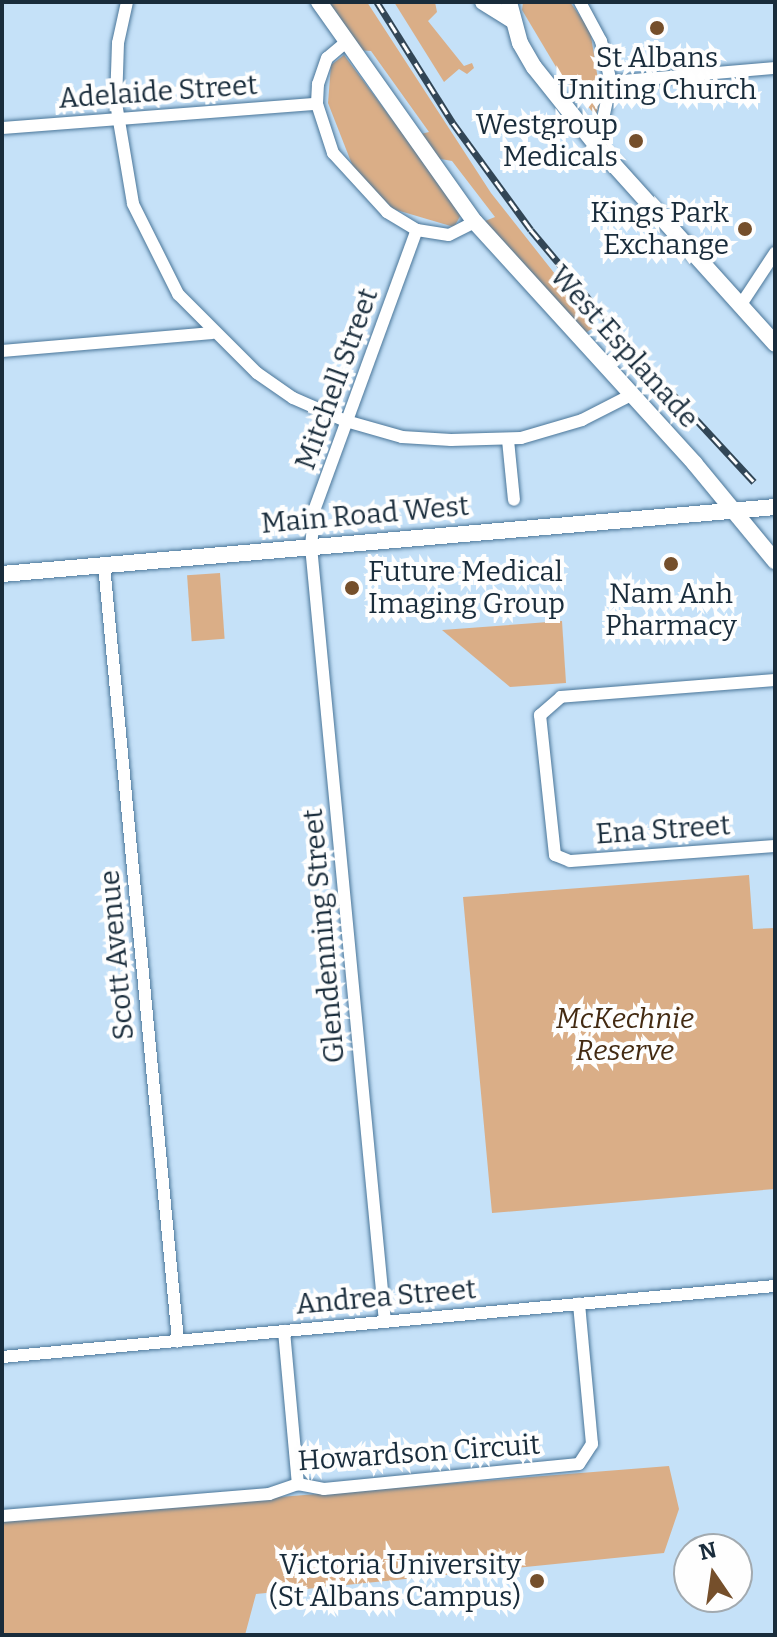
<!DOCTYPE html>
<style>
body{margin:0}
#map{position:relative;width:777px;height:1637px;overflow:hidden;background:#c5e1f8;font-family:Bitter,serif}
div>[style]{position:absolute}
.green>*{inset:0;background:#daae87;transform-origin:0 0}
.roads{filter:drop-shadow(0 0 2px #4a7699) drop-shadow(0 0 2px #4a7699)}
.street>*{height:12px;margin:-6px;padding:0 6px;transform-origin:6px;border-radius:6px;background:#fff}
.secondary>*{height:16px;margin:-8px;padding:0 8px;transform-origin:8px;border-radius:8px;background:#fff}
.rail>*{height:7px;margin-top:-3.5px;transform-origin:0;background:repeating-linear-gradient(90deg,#fefefe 0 12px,#324656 0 24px);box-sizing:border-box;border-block:2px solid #324656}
.dots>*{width:22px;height:22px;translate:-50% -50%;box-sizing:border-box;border:4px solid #fefefe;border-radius:50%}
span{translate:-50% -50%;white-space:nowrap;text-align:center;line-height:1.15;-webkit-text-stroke:8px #fefefe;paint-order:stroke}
.poi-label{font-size:28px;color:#192c3b}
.right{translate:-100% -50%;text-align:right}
.left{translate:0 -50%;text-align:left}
.street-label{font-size:28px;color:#192c3b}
.park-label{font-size:28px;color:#432a12;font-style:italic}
.frame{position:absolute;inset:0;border:4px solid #192c3b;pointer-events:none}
.north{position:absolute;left:673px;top:1533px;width:80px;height:80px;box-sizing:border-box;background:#fefefe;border:2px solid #a2aab0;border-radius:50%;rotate:347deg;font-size:22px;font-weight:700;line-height:32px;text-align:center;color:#192c3b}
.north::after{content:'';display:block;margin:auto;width:28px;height:36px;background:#754f2b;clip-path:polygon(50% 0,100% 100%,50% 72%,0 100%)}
</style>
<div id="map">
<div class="green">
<div style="clip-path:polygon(322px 2px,367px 2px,491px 193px,596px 326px,584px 334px,500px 241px,485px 221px,495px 217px,452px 161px,435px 158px,417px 135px,429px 132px,371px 51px,355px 50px)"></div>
<div style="clip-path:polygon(394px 2px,435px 2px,437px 12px,428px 21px,464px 66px,472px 63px,474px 68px,467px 74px,459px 69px,444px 82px)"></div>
<div style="clip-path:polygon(523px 2px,570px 2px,590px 30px,601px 98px,596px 116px,559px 72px,522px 10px)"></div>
<div style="clip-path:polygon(344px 55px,462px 213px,454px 227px,393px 209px,355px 172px,328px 103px,331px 65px)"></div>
<div style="left:220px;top:573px;width:66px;height:33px;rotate:86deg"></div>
<div style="clip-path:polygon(562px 621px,566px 683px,510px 687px,442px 630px)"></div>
<div style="clip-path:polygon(749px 875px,753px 929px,775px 928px,775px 1189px,492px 1213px,463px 897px)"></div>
<div style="clip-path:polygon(669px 1466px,679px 1509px,664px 1553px,256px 1594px,245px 1635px,2px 1635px,2px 1519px)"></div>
</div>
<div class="roads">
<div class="street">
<div style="left:127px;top:2px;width:42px;rotate:102.4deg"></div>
<div style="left:118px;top:43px;width:60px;rotate:91.9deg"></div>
<div style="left:116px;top:103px;width:102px;rotate:80.4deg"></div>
<div style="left:133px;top:204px;width:101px;rotate:63.4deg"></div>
<div style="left:178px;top:294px;width:112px;rotate:45deg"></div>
<div style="left:257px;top:373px;width:44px;rotate:34.8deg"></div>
<div style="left:293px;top:398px;width:58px;rotate:23.5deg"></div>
<div style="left:346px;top:421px;width:58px;rotate:15.9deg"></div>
<div style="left:402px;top:437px;width:49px;rotate:3.5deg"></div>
<div style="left:451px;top:440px;width:70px;rotate:-1.6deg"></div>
<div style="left:521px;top:438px;width:64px;rotate:-16.4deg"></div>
<div style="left:582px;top:420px;width:57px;rotate:-27deg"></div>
<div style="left:580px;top:2px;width:44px;rotate:61.7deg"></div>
<div style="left:601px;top:41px;width:42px;rotate:76.3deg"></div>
<div style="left:611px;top:82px;width:66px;rotate:102.3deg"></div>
<div style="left:345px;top:43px;width:23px;rotate:140deg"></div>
<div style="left:327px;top:58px;width:28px;rotate:109deg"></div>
<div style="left:318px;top:84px;width:20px;rotate:93deg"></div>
<div style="left:317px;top:104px;width:52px;rotate:71.9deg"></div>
<div style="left:333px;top:153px;width:80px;rotate:47.5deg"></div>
<div style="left:387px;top:212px;width:35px;rotate:31deg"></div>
<div style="left:417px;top:230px;width:32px;rotate:9deg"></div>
<div style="left:449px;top:235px;width:29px;rotate:-27deg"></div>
<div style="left:611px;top:82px;width:165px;rotate:-4.9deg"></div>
<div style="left:2px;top:128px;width:316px;rotate:-4.4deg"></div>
<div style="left:740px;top:306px;width:64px;rotate:-56.6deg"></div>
<div style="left:2px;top:351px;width:211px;rotate:-4.9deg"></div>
<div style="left:508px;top:440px;width:60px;rotate:84.3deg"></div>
<div style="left:104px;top:565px;width:780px;rotate:84.55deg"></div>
<div style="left:775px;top:680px;width:215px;rotate:175.5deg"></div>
<div style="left:561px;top:697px;width:28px;rotate:139deg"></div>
<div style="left:540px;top:715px;width:141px;rotate:83.9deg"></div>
<div style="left:555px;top:855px;width:16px;rotate:22deg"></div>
<div style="left:570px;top:861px;width:206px;rotate:-4.2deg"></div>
<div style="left:385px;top:1322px;width:780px;rotate:-95.45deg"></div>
<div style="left:311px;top:546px;width:38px;rotate:-84deg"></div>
<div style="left:315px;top:508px;width:296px;rotate:-69.9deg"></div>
<div style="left:284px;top:1331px;width:154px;rotate:84.8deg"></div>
<div style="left:2px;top:1357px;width:776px;rotate:-5.25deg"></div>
<div style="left:2px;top:1516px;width:268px;rotate:-4.7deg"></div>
<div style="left:269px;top:1494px;width:31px;rotate:-19deg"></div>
<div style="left:298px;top:1484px;width:26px;rotate:11deg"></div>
<div style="left:324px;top:1489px;width:256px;rotate:-5.6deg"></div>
<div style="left:579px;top:1464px;width:24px;rotate:-57deg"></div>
<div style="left:592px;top:1444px;width:141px;rotate:-95.3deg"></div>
</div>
<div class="secondary">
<div style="left:319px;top:2px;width:270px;rotate:54.7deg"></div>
<div style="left:475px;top:222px;width:327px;rotate:47.7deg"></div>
<div style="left:695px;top:464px;width:126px;rotate:50.5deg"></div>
<div style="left:483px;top:2px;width:36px;rotate:32deg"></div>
<div style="left:509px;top:2px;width:42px;rotate:75deg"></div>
<div style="left:520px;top:43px;width:28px;rotate:60deg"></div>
<div style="left:534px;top:67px;width:101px;rotate:51.4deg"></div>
<div style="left:597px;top:146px;width:266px;rotate:48deg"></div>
<div style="left:2px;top:574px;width:776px;rotate:-4.95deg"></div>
</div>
</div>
<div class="rail">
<div style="left:377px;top:2px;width:143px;rotate:57.9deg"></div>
<div style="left:453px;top:123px;width:132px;rotate:53.9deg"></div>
<div style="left:531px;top:230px;width:155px;rotate:50deg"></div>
<div style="left:631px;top:349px;width:181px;rotate:47.2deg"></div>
</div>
<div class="dots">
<div style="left:657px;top:28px;background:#754f2b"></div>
<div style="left:636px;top:141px;background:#754f2b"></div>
<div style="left:745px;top:229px;background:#754f2b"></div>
<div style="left:671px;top:564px;background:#754f2b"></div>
<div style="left:352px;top:588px;background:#754f2b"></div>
<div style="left:537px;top:1581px;background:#754f2b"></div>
</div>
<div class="poi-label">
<span style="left:657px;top:74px">St Albans<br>Uniting Church</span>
<span class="right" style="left:618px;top:141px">Westgroup<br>Medicals</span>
<span class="right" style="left:729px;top:229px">Kings Park<br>Exchange</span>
<span class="left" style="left:368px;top:588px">Future Medical<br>Imaging Group</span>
<span style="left:671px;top:610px">Nam Anh<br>Pharmacy</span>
<span class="right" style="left:521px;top:1581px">Victoria University<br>(St Albans Campus)</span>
</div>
<div class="street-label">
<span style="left:158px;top:92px;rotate:-4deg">Adelaide Street</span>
<span style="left:624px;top:347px;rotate:48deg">West Esplanade</span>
<span style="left:337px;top:379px;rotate:-70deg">Mitchell Street</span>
<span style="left:365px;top:515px;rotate:-5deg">Main Road West</span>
<span style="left:663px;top:830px;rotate:-4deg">Ena Street</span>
<span style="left:324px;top:936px;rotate:-95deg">Glendenning Street</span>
<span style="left:117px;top:955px;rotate:-95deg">Scott Avenue</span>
<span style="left:386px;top:1297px;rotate:-5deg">Andrea Street</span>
<span style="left:419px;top:1453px;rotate:-4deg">Howardson Circuit</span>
</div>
<div class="park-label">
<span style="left:625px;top:1035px">McKechnie<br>Reserve</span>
</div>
<div class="frame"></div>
<div class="north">N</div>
</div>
